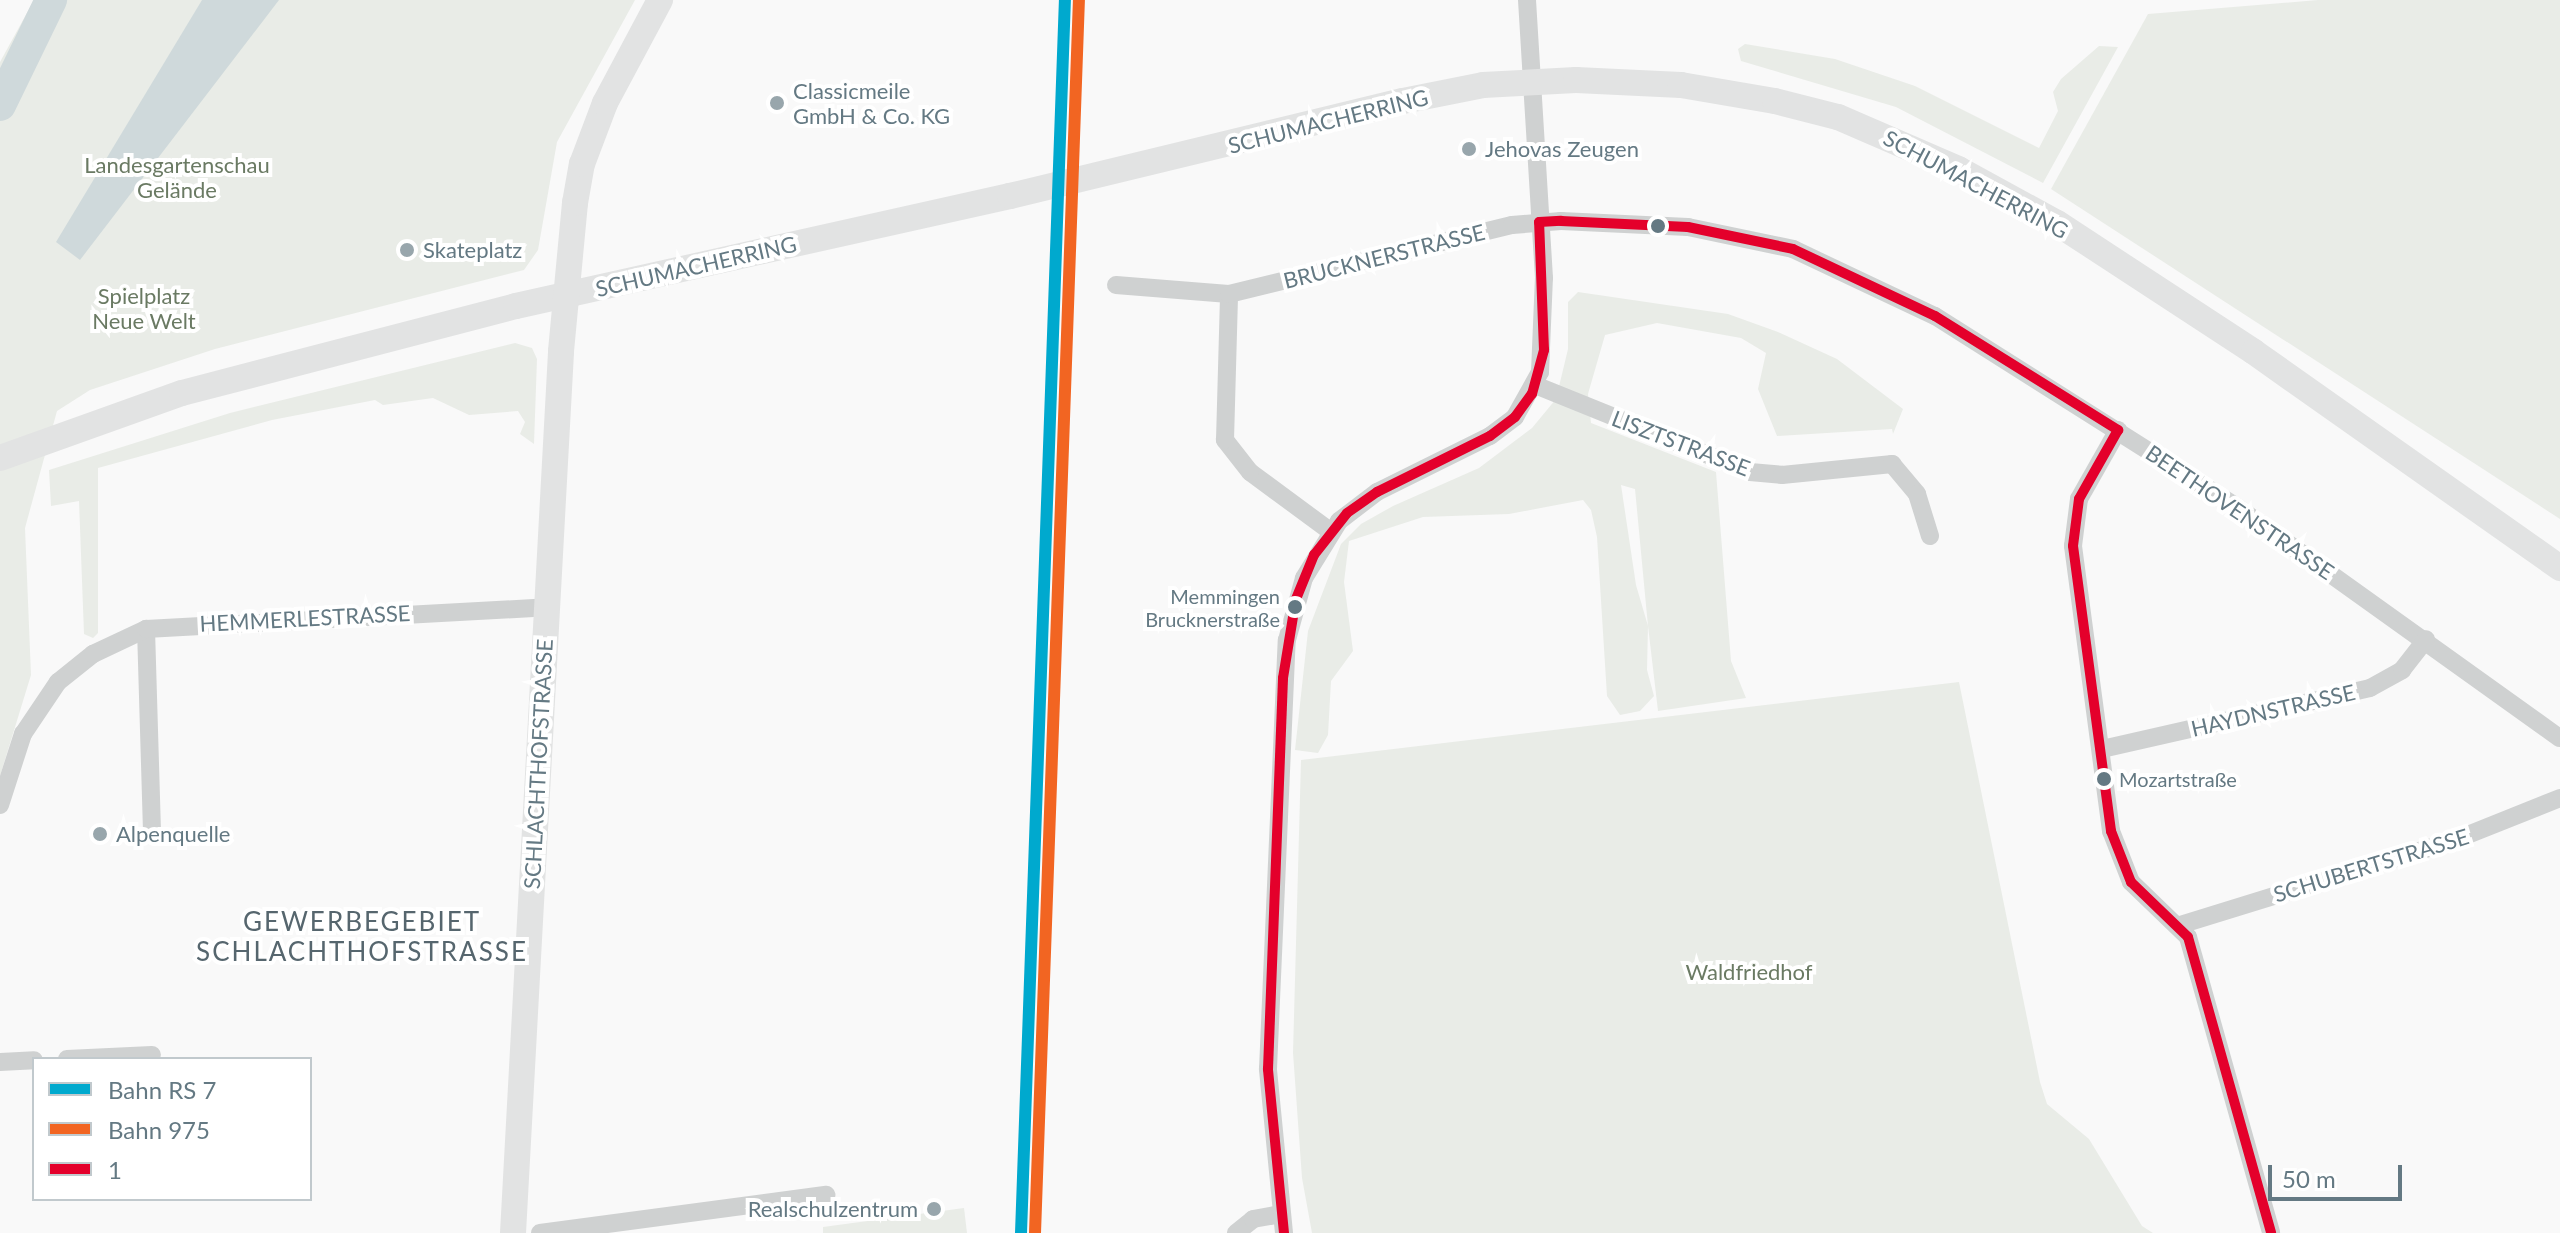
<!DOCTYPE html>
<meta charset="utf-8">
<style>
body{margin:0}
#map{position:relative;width:2560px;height:1233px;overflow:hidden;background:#f9f9f9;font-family:Lato,sans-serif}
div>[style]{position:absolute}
.green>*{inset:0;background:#e9ece7}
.water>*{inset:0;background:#cfd9db}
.river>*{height:32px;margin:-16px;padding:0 16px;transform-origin:16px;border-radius:16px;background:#cfd9db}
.street>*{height:18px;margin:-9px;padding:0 9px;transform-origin:9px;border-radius:9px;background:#cfd1d1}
.secondary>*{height:26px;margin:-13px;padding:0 13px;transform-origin:13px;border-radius:13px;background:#e2e3e3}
.bus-1>*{height:10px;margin:-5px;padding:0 5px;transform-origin:5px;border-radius:5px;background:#e4002b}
.rail-1>*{height:12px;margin:-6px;padding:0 6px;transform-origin:6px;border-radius:6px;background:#00a9ce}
.rail-2>*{height:12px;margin:-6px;padding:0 6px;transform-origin:6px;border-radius:6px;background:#f26522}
.dots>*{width:22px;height:22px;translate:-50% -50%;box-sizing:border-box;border:4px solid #fff;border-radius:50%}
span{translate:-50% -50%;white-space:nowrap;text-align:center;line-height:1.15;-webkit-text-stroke:8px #fff;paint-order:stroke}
.bus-label{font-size:20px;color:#647983}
.right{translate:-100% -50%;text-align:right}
.left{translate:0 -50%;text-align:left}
.poi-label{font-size:22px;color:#647983}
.street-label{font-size:22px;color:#647983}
.park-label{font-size:22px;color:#6a7a63}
.quarter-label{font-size:26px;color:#56666e;letter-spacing:2px}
.legend{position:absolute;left:32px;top:1057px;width:280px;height:144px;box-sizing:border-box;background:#fff;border:2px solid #c1c9cd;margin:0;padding:10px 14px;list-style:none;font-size:24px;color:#647983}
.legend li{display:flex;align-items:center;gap:16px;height:40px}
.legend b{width:40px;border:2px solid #c1c9cd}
.scale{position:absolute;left:2268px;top:1165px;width:134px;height:36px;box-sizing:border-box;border:4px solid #647983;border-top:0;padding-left:10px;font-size:24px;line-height:28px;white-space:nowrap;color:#647983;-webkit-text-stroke:6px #fff;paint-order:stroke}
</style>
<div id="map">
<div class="green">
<div style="clip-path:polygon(34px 0,635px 0,557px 142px,538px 250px,524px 270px,215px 349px,90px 390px,57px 411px,25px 528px,31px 675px,0 776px,0 62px)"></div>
<div style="clip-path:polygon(2318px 0,2560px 0,2560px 519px,2051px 189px,2148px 14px)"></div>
<div style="clip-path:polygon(1745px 44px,1835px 59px,1915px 86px,2039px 148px,2058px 111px,2053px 92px,2061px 79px,2099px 46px,2118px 47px,2043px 183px,1896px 107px,1741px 61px,1738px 49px)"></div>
<div style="clip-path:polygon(evenodd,1578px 292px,1728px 314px,1778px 332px,1837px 359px,1903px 409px,1893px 434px,1892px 429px,1777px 436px,1758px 389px,1766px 353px,1741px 338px,1657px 323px,1605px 335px,1588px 394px,1591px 423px,1716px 472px,1731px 661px,1746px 698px,1658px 711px,1648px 626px,1647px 670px,1654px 696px,1640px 711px,1620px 715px,1607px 696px,1597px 537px,1591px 510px,1583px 500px,1509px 514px,1423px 517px,1349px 541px,1344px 582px,1353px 651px,1331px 681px,1328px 735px,1318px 753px,1295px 750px,1308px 631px,1341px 544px,1361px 524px,1393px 506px,1479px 468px,1532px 428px,1556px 399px,1568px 349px,1568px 302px,1578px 292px,1621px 485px,1635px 489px,1648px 626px,1636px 585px,1621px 485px)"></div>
<div style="clip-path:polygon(515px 343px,532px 348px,537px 359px,534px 444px,520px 434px,525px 422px,518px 411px,469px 415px,433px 398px,383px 405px,375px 400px,272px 420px,98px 468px,98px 633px,93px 638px,84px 634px,79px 501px,51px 506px,49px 470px,230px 413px)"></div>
<div style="clip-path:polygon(1959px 682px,2040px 1082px,2047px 1104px,2089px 1139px,2142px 1226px,2153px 1233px,1312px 1233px,1302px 1178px,1293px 1053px,1301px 760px)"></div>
<div style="clip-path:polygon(964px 1208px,967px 1233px,823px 1233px,823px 1227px)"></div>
</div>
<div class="water">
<div style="clip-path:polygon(202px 0,279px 0,80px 260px,56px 242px)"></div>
</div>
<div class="river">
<div style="left:0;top:105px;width:117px;rotate:-64.1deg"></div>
</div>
<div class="street">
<div style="left:1116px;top:285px;width:113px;rotate:4.6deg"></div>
<div style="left:1535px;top:385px;width:232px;rotate:22deg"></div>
<div style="left:1750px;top:472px;width:32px;rotate:5deg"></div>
<div style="left:1782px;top:475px;width:111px;rotate:-5.7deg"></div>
<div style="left:1892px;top:464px;width:39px;rotate:50deg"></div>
<div style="left:1917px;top:494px;width:44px;rotate:72.8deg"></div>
<div style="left:2118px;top:430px;width:79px;rotate:119.5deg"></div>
<div style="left:2079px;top:499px;width:47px;rotate:97.3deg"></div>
<div style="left:2073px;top:546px;width:288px;rotate:82.4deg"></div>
<div style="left:2111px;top:831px;width:55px;rotate:68.6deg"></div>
<div style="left:2131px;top:882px;width:79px;rotate:44deg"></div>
<div style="left:2188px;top:937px;width:307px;rotate:74.3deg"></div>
<div style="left:1330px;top:531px;width:99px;rotate:-143.6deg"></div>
<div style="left:1250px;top:472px;width:41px;rotate:-128deg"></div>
<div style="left:1225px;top:440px;width:146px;rotate:-88.4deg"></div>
<div style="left:1229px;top:294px;width:291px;rotate:-13.7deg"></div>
<div style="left:1512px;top:225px;width:49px;rotate:-4.7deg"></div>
<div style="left:1561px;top:221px;width:127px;rotate:2.7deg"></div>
<div style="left:1688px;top:227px;width:107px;rotate:11.8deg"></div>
<div style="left:1793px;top:249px;width:157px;rotate:25.3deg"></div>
<div style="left:1935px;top:316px;width:357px;rotate:32.3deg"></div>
<div style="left:2237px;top:507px;width:397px;rotate:35.6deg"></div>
<div style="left:146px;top:629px;width:199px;rotate:88.3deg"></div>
<div style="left:2102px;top:749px;width:275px;rotate:-12.8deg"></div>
<div style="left:2370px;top:688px;width:37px;rotate:-29deg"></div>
<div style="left:2402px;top:670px;width:39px;rotate:-52deg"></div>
<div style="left:0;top:805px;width:75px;rotate:-72.1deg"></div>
<div style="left:23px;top:734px;width:63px;rotate:-56.1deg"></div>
<div style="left:58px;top:682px;width:45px;rotate:-38.7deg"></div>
<div style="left:93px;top:654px;width:59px;rotate:-25.3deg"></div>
<div style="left:146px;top:629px;width:401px;rotate:-3.1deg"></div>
<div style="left:2180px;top:925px;width:288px;rotate:-17.2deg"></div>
<div style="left:2455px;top:840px;width:113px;rotate:-21.8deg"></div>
<div style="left:67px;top:1059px;width:85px;rotate:-2.7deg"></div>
<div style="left:0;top:1062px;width:34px;rotate:-3deg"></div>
<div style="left:540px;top:1233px;width:289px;rotate:-7.6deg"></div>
<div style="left:1236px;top:1233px;width:22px;rotate:-39deg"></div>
<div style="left:1253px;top:1219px;width:28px;rotate:-10deg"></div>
<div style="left:1284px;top:1233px;width:165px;rotate:-95.6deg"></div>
<div style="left:1268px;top:1069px;width:429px;rotate:-87.5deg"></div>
<div style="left:1287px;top:640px;width:64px;rotate:-74.7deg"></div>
<div style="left:1304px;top:578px;width:67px;rotate:-58.4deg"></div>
<div style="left:1339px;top:521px;width:48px;rotate:-37.3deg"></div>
<div style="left:1377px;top:492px;width:126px;rotate:-26.4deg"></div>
<div style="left:1490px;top:436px;width:31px;rotate:-37deg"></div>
<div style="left:1515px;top:417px;width:51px;rotate:-60.9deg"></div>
<div style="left:1540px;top:372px;width:94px;rotate:-87.6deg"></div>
<div style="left:1544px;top:278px;width:279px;rotate:-93.5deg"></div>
</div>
<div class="secondary">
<div style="left:0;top:458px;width:193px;rotate:-19.7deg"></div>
<div style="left:182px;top:393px;width:345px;rotate:-14.6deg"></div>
<div style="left:516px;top:306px;width:506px;rotate:-12.55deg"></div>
<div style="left:1010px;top:196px;width:404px;rotate:-13.6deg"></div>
<div style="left:1403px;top:101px;width:82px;rotate:-11.3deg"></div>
<div style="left:1483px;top:85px;width:93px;rotate:-3.1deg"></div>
<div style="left:1576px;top:80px;width:105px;rotate:2.7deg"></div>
<div style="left:1681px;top:85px;width:95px;rotate:9.7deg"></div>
<div style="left:1775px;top:101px;width:65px;rotate:14.3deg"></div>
<div style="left:1838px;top:117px;width:131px;rotate:23.4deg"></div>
<div style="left:1958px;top:169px;width:113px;rotate:28.6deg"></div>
<div style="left:2057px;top:223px;width:235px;rotate:33.2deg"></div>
<div style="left:2254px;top:352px;width:375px;rotate:35.2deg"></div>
<div style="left:513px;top:1233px;width:883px;rotate:-86.88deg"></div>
<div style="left:561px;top:351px;width:149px;rotate:-84.6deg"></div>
<div style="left:575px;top:203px;width:40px;rotate:-80deg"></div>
<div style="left:582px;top:164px;width:65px;rotate:-69.3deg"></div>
<div style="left:605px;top:103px;width:117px;rotate:-61.9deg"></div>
</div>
<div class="bus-1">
<div style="left:1284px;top:1233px;width:165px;rotate:-95.6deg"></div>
<div style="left:1268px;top:1069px;width:391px;rotate:-87.8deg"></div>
<div style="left:1283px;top:678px;width:80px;rotate:-80.7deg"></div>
<div style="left:1296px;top:599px;width:48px;rotate:-67.8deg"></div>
<div style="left:1314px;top:555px;width:53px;rotate:-51.8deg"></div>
<div style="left:1347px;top:513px;width:37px;rotate:-35deg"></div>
<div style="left:1377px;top:492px;width:126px;rotate:-26.4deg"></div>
<div style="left:1490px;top:436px;width:31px;rotate:-37deg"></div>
<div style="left:1515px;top:417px;width:29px;rotate:-54deg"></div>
<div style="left:1532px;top:394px;width:46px;rotate:-74.7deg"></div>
<div style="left:1544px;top:350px;width:128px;rotate:-92.2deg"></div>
<div style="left:1539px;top:222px;width:22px;rotate:-3deg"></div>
<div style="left:1561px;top:221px;width:127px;rotate:2.7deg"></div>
<div style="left:1688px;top:227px;width:107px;rotate:11.8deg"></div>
<div style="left:1793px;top:249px;width:157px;rotate:25.3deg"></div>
<div style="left:1935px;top:316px;width:216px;rotate:31.9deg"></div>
<div style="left:2118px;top:430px;width:79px;rotate:119.5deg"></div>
<div style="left:2079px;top:499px;width:47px;rotate:97.3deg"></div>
<div style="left:2073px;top:546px;width:288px;rotate:82.4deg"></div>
<div style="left:2111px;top:831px;width:55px;rotate:68.6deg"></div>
<div style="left:2131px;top:882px;width:79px;rotate:44deg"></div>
<div style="left:2188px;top:937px;width:307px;rotate:74.3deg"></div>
</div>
<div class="rail-1">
<div style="left:1021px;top:1233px;width:1234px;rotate:-87.96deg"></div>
</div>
<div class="rail-2">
<div style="left:1035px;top:1233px;width:1234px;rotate:-87.96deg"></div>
</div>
<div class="dots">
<div style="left:777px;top:103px;background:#98a6ac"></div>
<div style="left:1469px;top:149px;background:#98a6ac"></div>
<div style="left:1658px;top:226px;background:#647983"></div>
<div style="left:407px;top:250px;background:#98a6ac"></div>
<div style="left:1295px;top:607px;background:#647983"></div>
<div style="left:2104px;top:779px;background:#647983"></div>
<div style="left:100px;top:834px;background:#98a6ac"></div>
<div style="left:934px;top:1209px;background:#98a6ac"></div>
</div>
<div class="bus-label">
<span class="right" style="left:1280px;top:608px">Memmingen<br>Brucknerstraße</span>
<span class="left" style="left:2119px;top:779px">Mozartstraße</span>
</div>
<div class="poi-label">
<span class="left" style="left:793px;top:103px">Classicmeile<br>GmbH &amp; Co. KG</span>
<span class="left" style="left:1485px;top:149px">Jehovas Zeugen</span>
<span class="left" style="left:423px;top:250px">Skateplatz</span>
<span class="left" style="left:116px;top:834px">Alpenquelle</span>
<span class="right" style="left:918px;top:1209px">Realschulzentrum</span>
</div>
<div class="street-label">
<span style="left:1328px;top:121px;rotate:-14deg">SCHUMACHERRING</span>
<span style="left:1976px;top:184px;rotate:28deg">SCHUMACHERRING</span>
<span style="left:1384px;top:256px;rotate:-14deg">BRUCKNERSTRASSE</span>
<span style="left:696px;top:266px;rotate:-13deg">SCHUMACHERRING</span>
<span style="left:1681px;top:443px;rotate:21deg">LISZTSTRASSE</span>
<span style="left:2240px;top:512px;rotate:34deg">BEETHOVENSTRASSE</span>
<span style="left:305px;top:618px;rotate:-3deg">HEMMERLESTRASSE</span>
<span style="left:2273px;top:710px;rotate:-13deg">HAYDNSTRASSE</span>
<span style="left:538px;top:764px;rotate:-87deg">SCHLACHTHOFSTRASSE</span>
<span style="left:2371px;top:865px;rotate:-17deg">SCHUBERTSTRASSE</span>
</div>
<div class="park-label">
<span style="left:177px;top:177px">Landesgartenschau<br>Gelände</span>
<span style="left:144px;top:308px">Spielplatz<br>Neue Welt</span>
<span style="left:1749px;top:972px">Waldfriedhof</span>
</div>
<div class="quarter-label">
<span style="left:362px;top:937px">GEWERBEGEBIET<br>SCHLACHTHOFSTRASSE</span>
</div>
<ul class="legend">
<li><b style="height:10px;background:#00a9ce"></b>Bahn RS 7</li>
<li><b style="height:10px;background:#f26522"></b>Bahn 975</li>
<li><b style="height:10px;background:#e4002b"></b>1</li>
</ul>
<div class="scale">50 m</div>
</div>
